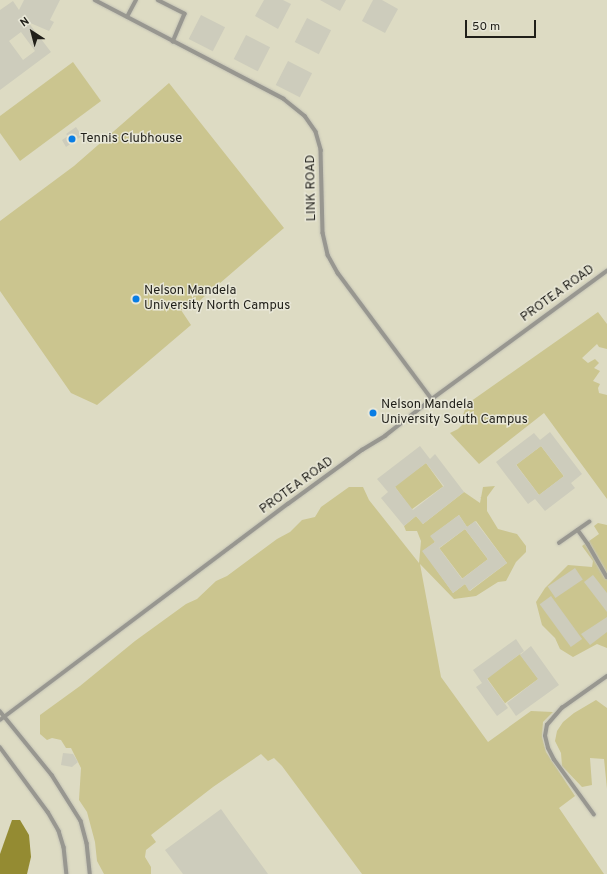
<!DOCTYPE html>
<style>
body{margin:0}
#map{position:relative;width:607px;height:874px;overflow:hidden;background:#e8e7d7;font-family:Overpass,sans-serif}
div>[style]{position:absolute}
.built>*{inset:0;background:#dddbc3;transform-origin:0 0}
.green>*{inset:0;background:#cbc58f;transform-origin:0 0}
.water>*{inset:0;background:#948b32}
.building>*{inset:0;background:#cdccbc;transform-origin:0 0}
.roads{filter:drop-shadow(0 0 1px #c4c3b5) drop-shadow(0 0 1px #c4c3b5)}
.service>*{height:3.5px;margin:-1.75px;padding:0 1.75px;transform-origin:1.75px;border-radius:1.75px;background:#989790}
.dots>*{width:11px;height:11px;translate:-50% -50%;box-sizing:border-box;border:2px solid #e8e7d7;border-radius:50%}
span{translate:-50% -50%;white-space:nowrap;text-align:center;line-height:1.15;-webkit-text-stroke:3px #e8e7d7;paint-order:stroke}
.poi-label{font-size:13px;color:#201f19}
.left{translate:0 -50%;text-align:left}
.street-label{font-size:13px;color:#201f19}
.north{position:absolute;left:12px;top:12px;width:40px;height:40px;-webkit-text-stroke:3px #e8e7d7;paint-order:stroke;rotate:324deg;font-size:11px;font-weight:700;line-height:16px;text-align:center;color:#201f19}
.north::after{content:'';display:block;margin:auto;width:14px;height:18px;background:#201f19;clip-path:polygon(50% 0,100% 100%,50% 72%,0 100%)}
.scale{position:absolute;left:465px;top:20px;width:71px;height:18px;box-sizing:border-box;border:2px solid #201f19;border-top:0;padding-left:5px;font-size:12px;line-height:14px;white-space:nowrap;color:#201f19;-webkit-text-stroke:3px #e8e7d7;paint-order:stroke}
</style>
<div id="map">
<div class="built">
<div style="left:0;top:0;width:607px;height:874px"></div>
</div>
<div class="green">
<div style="clip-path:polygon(73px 62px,101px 101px,20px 161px,0 133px,0 116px)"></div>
<div style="clip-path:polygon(169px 83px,284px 228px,198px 302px,181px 310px,191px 325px,97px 405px,71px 393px,0 291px,0 221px,74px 166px)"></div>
<div style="clip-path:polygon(598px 312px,607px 324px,607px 349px,599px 347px,597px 344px,582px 358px,588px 363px,595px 359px,599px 363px,594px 368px,600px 371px,593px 381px,600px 384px,598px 388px,599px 393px,607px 395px,607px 499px,544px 413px,479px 464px,450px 433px,458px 429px,462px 425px,460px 423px,467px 404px)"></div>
<div style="left:541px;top:446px;width:38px;height:31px;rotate:53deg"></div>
<div style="left:426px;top:463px;width:29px;height:39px;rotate:54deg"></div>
<div style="clip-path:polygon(evenodd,495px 486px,487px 497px,487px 511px,498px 529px,517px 534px,526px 546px,526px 552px,516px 562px,506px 581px,498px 582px,476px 596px,454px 599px,420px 564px,441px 677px,488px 742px,531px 711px,553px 712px,543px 722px,542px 737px,546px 752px,575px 796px,559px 808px,604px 874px,362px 874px,282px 766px,274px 758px,268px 761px,261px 754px,213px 787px,151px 835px,156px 842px,146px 850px,145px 857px,151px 867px,151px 874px,104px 874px,97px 861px,95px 842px,87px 812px,79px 800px,81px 768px,71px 748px,66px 748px,61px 740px,52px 738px,47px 740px,40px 734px,40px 715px,80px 686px,135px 641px,186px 604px,197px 599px,216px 581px,227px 576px,277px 539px,290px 532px,302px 520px,315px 517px,321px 507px,349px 487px,363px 487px,369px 500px,419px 563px,421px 541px,417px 531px,406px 531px,404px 526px,416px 516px,423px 524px,464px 492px,480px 503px,483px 487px,495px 486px,459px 515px,467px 527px,476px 521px,507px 563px,470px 591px,465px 584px,453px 593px,423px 551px,435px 542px,431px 536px,459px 515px)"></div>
<div style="clip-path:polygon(598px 523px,607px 525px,607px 648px,597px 644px,573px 657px,560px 649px,555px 638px,542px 625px,536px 602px,545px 588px,568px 565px,592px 567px,593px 561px,582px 546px,599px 534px,594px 526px)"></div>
<div style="left:465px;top:529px;width:38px;height:32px;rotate:53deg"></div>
<div style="left:520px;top:654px;width:31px;height:41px;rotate:54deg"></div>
<div style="clip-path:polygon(596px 700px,607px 708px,607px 789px,604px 759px,590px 758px,592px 785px,582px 787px,562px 766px,561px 753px,555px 741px,557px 731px,563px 722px,574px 713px)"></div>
</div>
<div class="water">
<div style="clip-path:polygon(12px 820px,20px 820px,29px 835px,31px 857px,27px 874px,0 874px,0 854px)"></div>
</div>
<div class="building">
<div style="clip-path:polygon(evenodd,24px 0,60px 0,50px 20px,54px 22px,49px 31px,28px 22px,51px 52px,0 90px,0 10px,13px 1px,19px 10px,24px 0,21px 32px,35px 51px,23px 60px,9px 41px,21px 32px)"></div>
<div style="clip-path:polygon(264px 0,283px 0,291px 4px,278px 29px,255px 16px)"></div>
<div style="clip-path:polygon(320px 0,346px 0,340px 11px)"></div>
<div style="clip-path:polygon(373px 0,382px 0,398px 9px,385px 33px,362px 21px)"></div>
<div style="left:201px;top:15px;width:27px;height:27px;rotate:27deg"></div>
<div style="left:307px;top:18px;width:27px;height:27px;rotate:27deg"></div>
<div style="left:246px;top:35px;width:27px;height:27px;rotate:27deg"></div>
<div style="left:288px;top:61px;width:27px;height:27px;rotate:27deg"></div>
<div style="clip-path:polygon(76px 127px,82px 136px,66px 147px,62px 140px,68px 136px,66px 134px)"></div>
<div style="clip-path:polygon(evenodd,550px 432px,582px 474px,571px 483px,575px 488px,545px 511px,535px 499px,528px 504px,496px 462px,534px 433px,540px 440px,550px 432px,541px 446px,564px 476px,539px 495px,516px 465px,541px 446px)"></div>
<div style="clip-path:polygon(evenodd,420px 446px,430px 459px,435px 454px,464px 492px,423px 524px,416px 516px,404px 526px,381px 498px,388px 492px,377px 479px,420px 446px,426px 463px,444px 486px,413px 510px,395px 487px,426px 463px)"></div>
<div style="clip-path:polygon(evenodd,459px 515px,467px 527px,475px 521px,507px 563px,469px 591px,465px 584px,453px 593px,422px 551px,435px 542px,430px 536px,459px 515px,465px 529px,488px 559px,462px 579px,439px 548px,465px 529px)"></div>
<div style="left:575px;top:568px;width:14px;height:33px;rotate:56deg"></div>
<div style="clip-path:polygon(593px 575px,607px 593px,607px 612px,584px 582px)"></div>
<div style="left:551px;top:596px;width:53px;height:14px;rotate:54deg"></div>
<div style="clip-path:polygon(607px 617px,607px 632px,590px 645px,581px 634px)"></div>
<div style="clip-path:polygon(516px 639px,524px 651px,487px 679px,508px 708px,497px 716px,476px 687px,482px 683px,473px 670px)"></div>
<div style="clip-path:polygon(531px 646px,559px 685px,516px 716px,507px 703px,538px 679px,520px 655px)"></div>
<div style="clip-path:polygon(63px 753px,73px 754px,78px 762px,72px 767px,61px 765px)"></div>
<div style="clip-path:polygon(221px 809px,233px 826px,268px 874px,183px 874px,165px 850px)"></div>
</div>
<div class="roads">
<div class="service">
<div style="left:95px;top:0;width:213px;rotate:27.6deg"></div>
<div style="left:284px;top:99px;width:27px;rotate:39deg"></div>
<div style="left:305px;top:116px;width:19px;rotate:55deg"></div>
<div style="left:316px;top:132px;width:19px;rotate:74deg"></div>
<div style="left:321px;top:150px;width:83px;rotate:88.6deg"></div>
<div style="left:323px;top:233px;width:23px;rotate:77deg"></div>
<div style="left:328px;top:255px;width:21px;rotate:61deg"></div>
<div style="left:338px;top:273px;width:157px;rotate:53.3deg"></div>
<div style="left:158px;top:0;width:30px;rotate:27deg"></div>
<div style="left:185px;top:14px;width:30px;rotate:113deg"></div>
<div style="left:127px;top:17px;width:19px;rotate:-62deg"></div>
<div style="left:578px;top:530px;width:17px;rotate:54deg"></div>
<div style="left:588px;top:544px;width:38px;rotate:60deg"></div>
<div style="left:559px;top:543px;width:37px;rotate:-35deg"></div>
<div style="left:0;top:711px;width:82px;rotate:50.9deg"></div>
<div style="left:52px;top:775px;width:54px;rotate:57.8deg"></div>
<div style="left:81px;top:821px;width:23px;rotate:75deg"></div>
<div style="left:87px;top:843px;width:31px;rotate:84deg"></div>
<div style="left:0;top:720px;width:360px;rotate:-36.9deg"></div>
<div style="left:288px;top:504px;width:92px;rotate:-36.1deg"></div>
<div style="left:362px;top:450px;width:27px;rotate:-31deg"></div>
<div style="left:385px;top:436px;width:60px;rotate:-38.2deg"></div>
<div style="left:432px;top:399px;width:217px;rotate:-36.2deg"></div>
<div style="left:0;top:747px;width:81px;rotate:53.6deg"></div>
<div style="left:48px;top:812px;width:22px;rotate:60deg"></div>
<div style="left:59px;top:831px;width:17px;rotate:73deg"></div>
<div style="left:64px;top:847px;width:27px;rotate:84deg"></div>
<div style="left:594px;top:815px;width:68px;rotate:-126deg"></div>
<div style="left:554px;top:760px;width:13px;rotate:-117deg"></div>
<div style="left:548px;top:748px;width:12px;rotate:-104deg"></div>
<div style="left:545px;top:736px;width:11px;rotate:-80deg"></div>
<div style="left:547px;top:725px;width:23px;rotate:-49deg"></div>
<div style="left:562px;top:708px;width:55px;rotate:-35.4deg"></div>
</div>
</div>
<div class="dots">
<div style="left:72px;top:139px;background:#087de4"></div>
<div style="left:136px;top:299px;background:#087de4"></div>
<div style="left:373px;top:413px;background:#087de4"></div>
</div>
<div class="poi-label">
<span class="left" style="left:80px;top:139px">Tennis Clubhouse</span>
<span class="left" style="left:144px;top:299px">Nelson Mandela<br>University North Campus</span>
<span class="left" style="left:381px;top:413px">Nelson Mandela<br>University South Campus</span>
</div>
<div class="street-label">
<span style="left:312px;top:188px;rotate:-91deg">LINK ROAD</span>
<span style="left:558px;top:294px;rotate:-36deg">PROTEA ROAD</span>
<span style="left:297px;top:486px;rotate:-36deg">PROTEA ROAD</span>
</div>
<div class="north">N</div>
<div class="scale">50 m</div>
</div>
